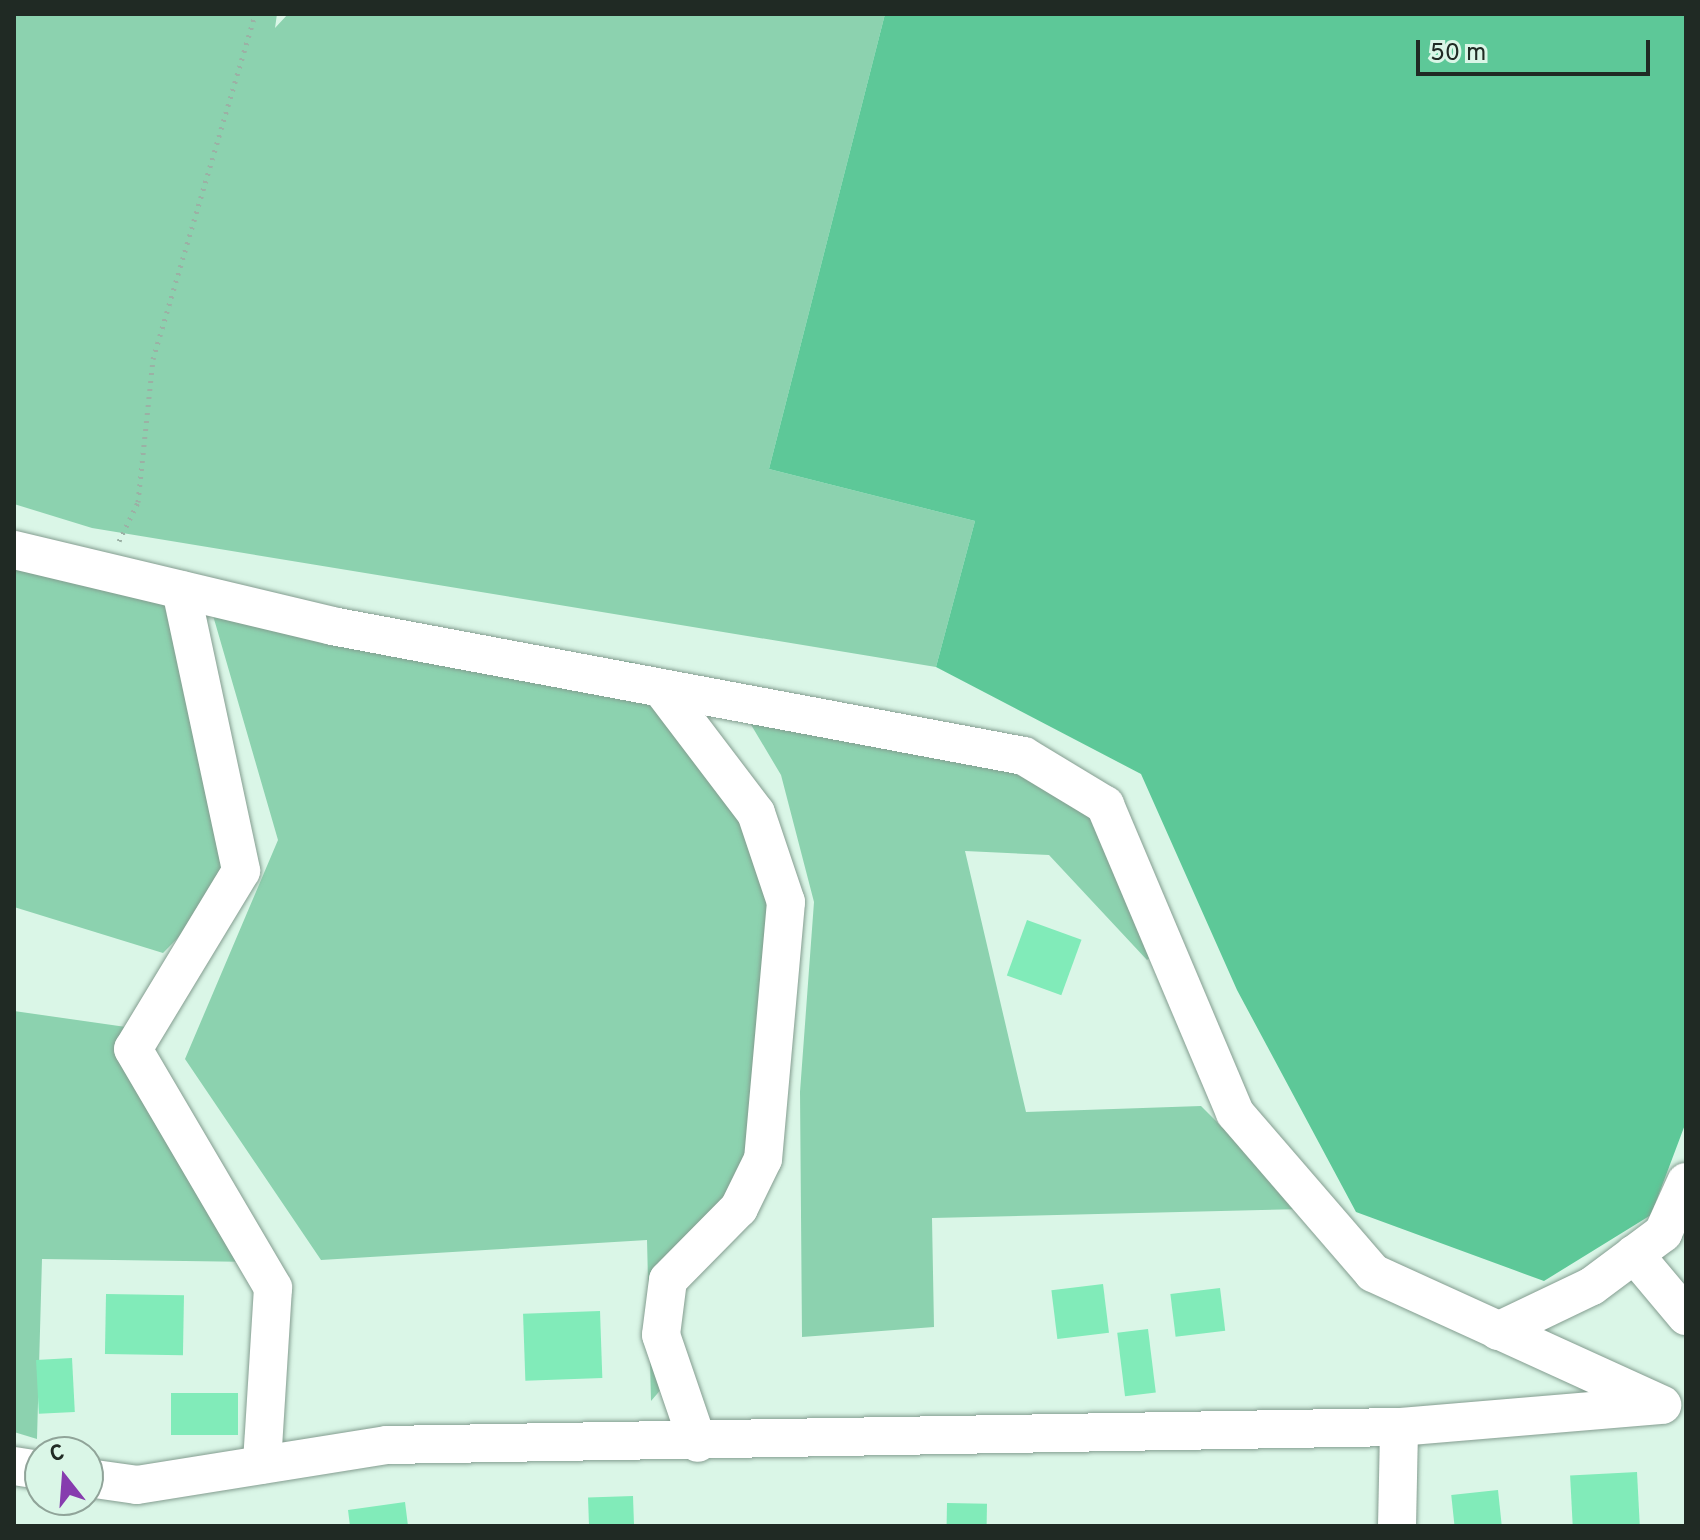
<!DOCTYPE html>
<meta charset="utf-8">
<style>
body{margin:0}
#map{position:relative;width:1700px;height:1540px;overflow:hidden;background:#daf6e7;font-family:Overpass,sans-serif}
div>[style]{position:absolute}
.green>*{inset:0;background:#8cd2af}
.forest>*{inset:0;background:#5dc898}
.building>*{inset:0;background:#81ebb9;transform-origin:0 0}
.path>*{height:5px;margin-top:-2.5px;transform-origin:0;background:repeating-linear-gradient(90deg,#9bb1a5 0 2px,transparent 0 8px)}
.roads{filter:drop-shadow(0 0 2px #849d90) drop-shadow(0 0 2px #849d90)}
.minor>*{height:38px;margin:-19px;padding:0 19px;transform-origin:19px;border-radius:19px;background:#fff}
span{translate:-50% -50%;white-space:nowrap;text-align:center;line-height:1.15;-webkit-text-stroke:8px #daf6e7;paint-order:stroke}
.frame{position:absolute;inset:0;border:16px solid #202a24;pointer-events:none}
.north{position:absolute;left:24px;top:1436px;width:80px;height:80px;box-sizing:border-box;background:#daf6e7;border:2px solid #90a499;border-radius:50%;rotate:343deg;font-size:22px;font-weight:700;line-height:32px;text-align:center;color:#202a24}
.north::after{content:'';display:block;margin:auto;width:28px;height:36px;background:#863cae;clip-path:polygon(50% 0,100% 100%,50% 72%,0 100%)}
.scale{position:absolute;left:1416px;top:40px;width:234px;height:36px;box-sizing:border-box;border:4px solid #202a24;border-top:0;padding-left:10px;font-size:24px;line-height:28px;white-space:nowrap;color:#202a24;-webkit-text-stroke:6px #daf6e7;paint-order:stroke}
</style>
<div id="map">
<div class="green">
<div style="clip-path:polygon(14px 14px,277px 14px,275px 28px,288px 14px,885px 14px,769px 469px,975px 521px,936px 667px,92px 528px,14px 504px)"></div>
<div style="clip-path:polygon(14px 550px,177px 597px,228px 887px,163px 953px,14px 907px)"></div>
<div style="clip-path:polygon(212px 612px,633px 662px,740px 762px,786px 909px,774px 1155px,682px 1253px,675px 1373px,651px 1401px,647px 1240px,321px 1260px,185px 1059px,278px 840px)"></div>
<div style="clip-path:polygon(725px 681px,1076px 779px,1169px 944px,1147px 960px,1049px 855px,965px 851px,1026px 1112px,1201px 1106px,1304px 1209px,932px 1218px,934px 1327px,802px 1337px,800px 1092px,814px 902px,781px 775px)"></div>
<div style="clip-path:polygon(14px 1011px,133px 1028px,264px 1262px,42px 1259px,37px 1439px,14px 1432px)"></div>
</div>
<div class="forest">
<div style="clip-path:polygon(885px 14px,1686px 14px,1686px 1122px,1651px 1215px,1544px 1281px,1356px 1212px,1237px 990px,1141px 774px,936px 667px,975px 521px,769px 469px)"></div>
</div>
<div class="building">
<div style="left:1027px;top:920px;width:58px;height:59px;rotate:20deg"></div>
<div style="left:1103px;top:1284px;width:49px;height:52px;rotate:83deg"></div>
<div style="left:1220px;top:1288px;width:43px;height:50px;rotate:83deg"></div>
<div style="left:106px;top:1294px;width:78px;height:60px;rotate:1deg"></div>
<div style="left:600px;top:1311px;width:67px;height:77px;rotate:88deg"></div>
<div style="left:1148px;top:1329px;width:64px;height:31px;rotate:83deg"></div>
<div style="left:72px;top:1358px;width:54px;height:36px;rotate:87deg"></div>
<div style="left:171px;top:1393px;width:67px;height:42px"></div>
<div style="left:1637px;top:1472px;width:54px;height:67px;rotate:87deg"></div>
<div style="left:1498px;top:1490px;width:36px;height:47px;rotate:84deg"></div>
<div style="left:633px;top:1496px;width:30px;height:45px;rotate:88deg"></div>
<div style="clip-path:polygon(405px 1502px,408px 1526px,350px 1526px,348px 1510px)"></div>
<div style="left:947px;top:1503px;width:40px;height:23px;rotate:1deg"></div>
</div>
<div class="path">
<div style="left:119px;top:541px;width:43px;rotate:-64deg"></div>
<div style="left:138px;top:502px;width:144px;rotate:-84deg"></div>
<div style="left:153px;top:359px;width:360px;rotate:-73.5deg"></div>
</div>
<div class="roads">
<div class="minor">
<div style="left:14px;top:550px;width:327px;rotate:13.4deg"></div>
<div style="left:332px;top:626px;width:704px;rotate:10.64deg"></div>
<div style="left:1024px;top:756px;width:95px;rotate:31.2deg"></div>
<div style="left:1105px;top:805px;width:334px;rotate:67.1deg"></div>
<div style="left:1235px;top:1113px;width:211px;rotate:49.2deg"></div>
<div style="left:1373px;top:1273px;width:318px;rotate:24.5deg"></div>
<div style="left:181px;top:590px;width:287px;rotate:77.9deg"></div>
<div style="left:241px;top:871px;width:208px;rotate:121.2deg"></div>
<div style="left:133px;top:1049px;width:277px;rotate:59.6deg"></div>
<div style="left:273px;top:1288px;width:177px;rotate:93.6deg"></div>
<div style="left:661px;top:688px;width:157px;rotate:52.8deg"></div>
<div style="left:756px;top:813px;width:94px;rotate:71.4deg"></div>
<div style="left:786px;top:902px;width:258px;rotate:95.1deg"></div>
<div style="left:763px;top:1159px;width:55px;rotate:116.1deg"></div>
<div style="left:739px;top:1208px;width:101px;rotate:134.6deg"></div>
<div style="left:668px;top:1280px;width:55px;rotate:97.3deg"></div>
<div style="left:661px;top:1335px;width:114px;rotate:71.1deg"></div>
<div style="left:1634px;top:1254px;width:81px;rotate:50deg"></div>
<div style="left:1498px;top:1331px;width:104px;rotate:-25.6deg"></div>
<div style="left:1592px;top:1286px;width:89px;rotate:-36.7deg"></div>
<div style="left:1663px;top:1233px;width:56px;rotate:-65.7deg"></div>
<div style="left:14px;top:1466px;width:26px;rotate:9deg"></div>
<div style="left:88px;top:1478px;width:49px;rotate:8.1deg"></div>
<div style="left:137px;top:1485px;width:253px;rotate:-9.1deg"></div>
<div style="left:387px;top:1445px;width:1012px;rotate:-1.02deg"></div>
<div style="left:1399px;top:1427px;width:261px;rotate:-4.8deg"></div>
<div style="left:1397px;top:1526px;width:99px;rotate:-88.8deg"></div>
</div>
</div>
<div class="frame"></div>
<div class="north">С</div>
<div class="scale">50 m</div>
</div>
